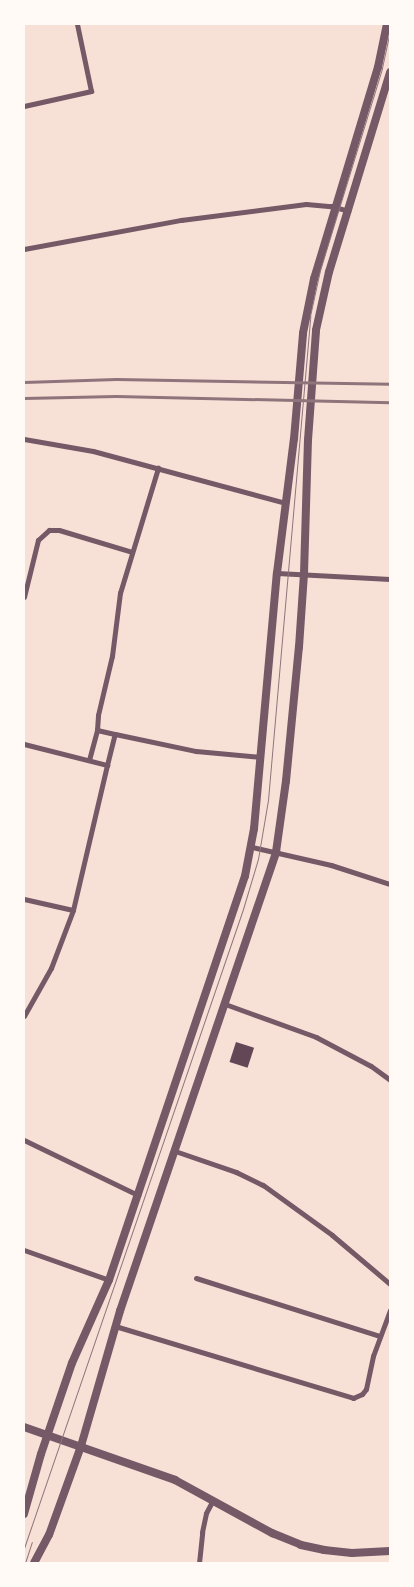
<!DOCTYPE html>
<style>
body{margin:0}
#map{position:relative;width:414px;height:1587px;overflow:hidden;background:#f7e1d7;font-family:"Fira Sans Condensed",sans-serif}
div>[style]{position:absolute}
.building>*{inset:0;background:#644757;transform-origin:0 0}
.minor>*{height:5px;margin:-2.5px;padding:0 2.5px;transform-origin:2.5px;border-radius:2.5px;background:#755966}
.tertiary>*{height:8px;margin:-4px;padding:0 4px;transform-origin:4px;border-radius:4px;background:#755966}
.tram>*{height:1px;margin:-0.5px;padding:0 0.5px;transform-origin:0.5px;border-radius:0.5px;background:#8f747c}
.rail>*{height:3px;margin:-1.5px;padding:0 1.5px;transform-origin:1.5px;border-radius:1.5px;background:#8f747c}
span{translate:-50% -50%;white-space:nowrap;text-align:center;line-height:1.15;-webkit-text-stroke:4px #fffaf5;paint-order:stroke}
.frame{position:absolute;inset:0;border:25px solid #fffaf5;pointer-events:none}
</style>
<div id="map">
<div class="building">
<div style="left:236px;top:1042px;width:19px;height:21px;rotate:18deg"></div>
</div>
<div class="minor">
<div style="left:24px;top:106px;width:69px;rotate:-12.6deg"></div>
<div style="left:91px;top:91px;width:68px;rotate:-101.8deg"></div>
<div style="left:24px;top:249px;width:160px;rotate:-10.5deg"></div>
<div style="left:181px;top:220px;width:126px;rotate:-7.3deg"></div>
<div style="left:306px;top:204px;width:25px;rotate:5deg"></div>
<div style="left:331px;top:206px;width:18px;rotate:16deg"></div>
<div style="left:24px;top:439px;width:70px;rotate:9.9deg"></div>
<div style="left:93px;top:451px;width:200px;rotate:15.1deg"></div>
<div style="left:277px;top:573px;width:113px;rotate:3deg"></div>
<div style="left:24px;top:597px;width:59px;rotate:-76.2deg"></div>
<div style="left:38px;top:540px;width:15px;rotate:-42deg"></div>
<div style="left:49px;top:530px;width:10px"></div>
<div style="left:59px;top:530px;width:76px;rotate:16.8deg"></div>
<div style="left:97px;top:730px;width:15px;rotate:-86deg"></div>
<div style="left:98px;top:715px;width:61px;rotate:-76.7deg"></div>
<div style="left:112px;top:656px;width:64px;rotate:-82.8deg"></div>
<div style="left:120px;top:593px;width:131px;rotate:-73.1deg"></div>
<div style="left:24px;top:744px;width:86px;rotate:14.2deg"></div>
<div style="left:107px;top:765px;width:32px;rotate:-76deg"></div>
<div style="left:115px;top:734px;width:83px;rotate:11.9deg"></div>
<div style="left:196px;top:751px;width:65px;rotate:5.3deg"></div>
<div style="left:89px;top:760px;width:31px;rotate:-75deg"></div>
<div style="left:97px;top:730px;width:18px;rotate:13deg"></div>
<div style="left:252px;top:847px;width:81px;rotate:12.8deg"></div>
<div style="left:331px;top:865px;width:62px;rotate:17.9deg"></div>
<div style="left:24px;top:899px;width:50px;rotate:12.7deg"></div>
<div style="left:225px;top:1004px;width:97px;rotate:19.9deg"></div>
<div style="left:316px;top:1037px;width:62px;rotate:27.8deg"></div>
<div style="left:371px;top:1066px;width:24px;rotate:36deg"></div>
<div style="left:24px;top:1016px;width:55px;rotate:-60.6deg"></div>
<div style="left:51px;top:968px;width:62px;rotate:-69.2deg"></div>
<div style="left:73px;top:910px;width:149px;rotate:-76.8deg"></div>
<div style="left:24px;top:1140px;width:127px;rotate:25.8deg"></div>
<div style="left:175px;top:1151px;width:65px;rotate:19deg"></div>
<div style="left:236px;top:1172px;width:30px;rotate:26deg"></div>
<div style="left:263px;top:1185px;width:85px;rotate:35.9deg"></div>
<div style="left:332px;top:1235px;width:76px;rotate:40.2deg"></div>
<div style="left:24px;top:1250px;width:90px;rotate:19.4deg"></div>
<div style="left:196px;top:1278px;width:193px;rotate:17.5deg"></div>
<div style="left:115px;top:1326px;width:249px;rotate:16.8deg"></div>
<div style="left:353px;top:1398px;width:10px;rotate:-24deg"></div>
<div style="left:362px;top:1394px;width:6px;rotate:-51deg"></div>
<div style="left:366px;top:1389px;width:34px;rotate:-78deg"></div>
<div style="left:373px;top:1356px;width:49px;rotate:-69.7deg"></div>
<div style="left:199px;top:1563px;width:31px;rotate:-84deg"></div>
<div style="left:202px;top:1532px;width:19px;rotate:-78deg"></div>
<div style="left:206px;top:1513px;width:15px;rotate:-62deg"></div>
</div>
<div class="tertiary">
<div style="left:24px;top:1427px;width:160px;rotate:19.3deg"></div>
<div style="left:175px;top:1480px;width:111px;rotate:28.7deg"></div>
<div style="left:272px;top:1533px;width:31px;rotate:22deg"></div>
<div style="left:301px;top:1545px;width:24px;rotate:12deg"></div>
<div style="left:324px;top:1550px;width:28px;rotate:6deg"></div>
<div style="left:352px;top:1553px;width:38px;rotate:-3deg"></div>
<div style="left:24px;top:1514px;width:62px;rotate:-74.2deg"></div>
<div style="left:41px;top:1454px;width:96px;rotate:-71.2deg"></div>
<div style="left:72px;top:1363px;width:91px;rotate:-66deg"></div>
<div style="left:109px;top:1280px;width:426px;rotate:-71.4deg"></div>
<div style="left:245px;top:876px;width:48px;rotate:-79.2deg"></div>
<div style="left:254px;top:829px;width:257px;rotate:-84.9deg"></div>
<div style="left:277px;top:573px;width:135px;rotate:-82.8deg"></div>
<div style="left:294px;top:439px;width:106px;rotate:-85.1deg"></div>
<div style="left:303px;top:333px;width:55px;rotate:-78.5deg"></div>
<div style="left:314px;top:279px;width:221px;rotate:-73.2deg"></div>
<div style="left:378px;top:67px;width:44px;rotate:-78.2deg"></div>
<div style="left:34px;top:1563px;width:32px;rotate:-62deg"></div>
<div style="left:49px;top:1535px;width:95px;rotate:-70.2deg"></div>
<div style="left:81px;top:1446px;width:141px;rotate:-73.9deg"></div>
<div style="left:120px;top:1311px;width:485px;rotate:-71.2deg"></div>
<div style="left:276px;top:852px;width:72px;rotate:-82deg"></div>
<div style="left:286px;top:781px;width:135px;rotate:-84.5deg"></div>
<div style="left:299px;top:647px;width:73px;rotate:-86.1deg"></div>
<div style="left:304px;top:574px;width:134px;rotate:-88.3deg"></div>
<div style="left:308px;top:440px;width:110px;rotate:-85.8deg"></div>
<div style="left:316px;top:330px;width:59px;rotate:-77.4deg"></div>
<div style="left:329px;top:272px;width:209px;rotate:-73deg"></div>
</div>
<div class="tram">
<div style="left:24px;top:1548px;width:675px;rotate:-71.08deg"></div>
<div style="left:243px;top:909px;width:52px;rotate:-73.3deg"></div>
<div style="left:258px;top:859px;width:60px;rotate:-80.4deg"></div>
<div style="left:268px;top:800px;width:486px;rotate:-85deg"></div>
<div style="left:310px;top:316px;width:47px;rotate:-77.7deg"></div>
<div style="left:320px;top:270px;width:211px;rotate:-72.9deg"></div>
<div style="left:382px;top:68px;width:40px;rotate:-78deg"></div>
<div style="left:25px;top:1563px;width:22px;rotate:-72deg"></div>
</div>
<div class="rail">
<div style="left:24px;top:382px;width:92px;rotate:-1.9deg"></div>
<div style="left:116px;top:379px;width:274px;rotate:1deg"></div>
<div style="left:24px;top:398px;width:92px;rotate:-1.2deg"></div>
<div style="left:116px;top:396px;width:274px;rotate:1.3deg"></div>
</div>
<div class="frame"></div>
</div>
